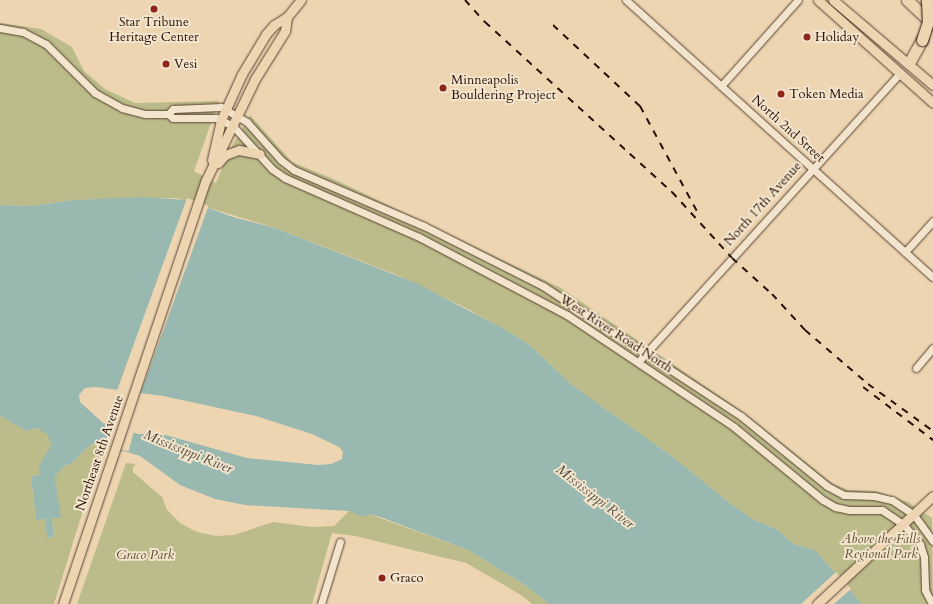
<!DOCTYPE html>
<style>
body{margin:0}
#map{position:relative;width:933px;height:604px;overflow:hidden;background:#edd5b2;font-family:Cardo,serif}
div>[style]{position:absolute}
.green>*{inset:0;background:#bcbc8a}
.water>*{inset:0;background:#99b8af}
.pier>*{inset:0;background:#edd5b2;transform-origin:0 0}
.roads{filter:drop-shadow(0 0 1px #584230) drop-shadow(0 0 1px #584230)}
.minor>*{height:7px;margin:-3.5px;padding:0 3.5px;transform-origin:3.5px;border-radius:3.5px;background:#f3e4cd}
.major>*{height:9px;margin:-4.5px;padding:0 4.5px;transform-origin:4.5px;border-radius:4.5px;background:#edd5b2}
.highway>*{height:11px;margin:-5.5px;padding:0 5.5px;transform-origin:5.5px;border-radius:5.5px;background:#edd5b2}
.rail>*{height:2px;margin-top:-1px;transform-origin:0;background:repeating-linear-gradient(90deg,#271105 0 7px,transparent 0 14px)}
.bridges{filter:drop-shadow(0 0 1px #271105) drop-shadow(0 0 1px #271105)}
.highway-bridge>*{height:11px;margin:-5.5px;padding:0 5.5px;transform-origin:5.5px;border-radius:5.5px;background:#edd5b2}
.dots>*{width:11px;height:11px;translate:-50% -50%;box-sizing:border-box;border:2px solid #f3e4cd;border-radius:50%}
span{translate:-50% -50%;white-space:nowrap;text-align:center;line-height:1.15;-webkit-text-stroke:4px #f3e4cd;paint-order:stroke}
.poi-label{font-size:13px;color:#271105}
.left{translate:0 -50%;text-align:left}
.street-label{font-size:13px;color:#271105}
.park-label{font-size:13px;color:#5b4d34;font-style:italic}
.water-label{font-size:14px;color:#4f4b40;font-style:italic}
</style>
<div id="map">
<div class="green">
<div style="clip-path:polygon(0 23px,41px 29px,72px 47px,84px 71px,105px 89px,135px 103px,219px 101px,194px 171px,216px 183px,228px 153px,250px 115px,292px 162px,338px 181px,561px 288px,743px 412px,832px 483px,848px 490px,875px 491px,908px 502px,932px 518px,933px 604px,862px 604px,815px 550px,794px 544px,776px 529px,752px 519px,731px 504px,673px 457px,572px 385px,530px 345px,468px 309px,395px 274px,275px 228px,177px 198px,73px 200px,32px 206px,0 205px)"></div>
<div style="clip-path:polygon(0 416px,26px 431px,37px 428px,47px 433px,51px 445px,39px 475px,31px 476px,36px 520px,45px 519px,48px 538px,54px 537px,52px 518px,60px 518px,55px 477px,64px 466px,72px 463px,90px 445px,104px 443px,54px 604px,0 604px)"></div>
<div style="clip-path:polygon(126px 463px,136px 464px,133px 467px,133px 472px,162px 497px,167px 510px,180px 523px,197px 532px,216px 536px,234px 535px,273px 522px,312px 527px,334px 526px,349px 511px,363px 516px,369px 514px,468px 550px,522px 583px,549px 604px,532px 604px,521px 595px,466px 563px,355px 536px,332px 533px,312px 604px,77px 604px)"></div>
</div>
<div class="water">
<div style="clip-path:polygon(evenodd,142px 197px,187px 200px,233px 217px,275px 228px,416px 283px,504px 329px,530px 345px,572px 385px,673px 457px,731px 504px,752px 519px,776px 529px,794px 544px,815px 550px,862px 604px,549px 604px,522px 583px,468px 550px,380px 517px,369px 514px,363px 517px,349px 511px,245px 505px,215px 499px,180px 485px,140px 456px,97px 443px,90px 445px,72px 463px,64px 466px,55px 477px,61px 518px,52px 518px,54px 537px,47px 538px,45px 519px,36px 520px,31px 476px,39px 475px,39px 467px,51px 445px,47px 434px,37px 428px,26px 431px,0 416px,0 205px,32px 206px,73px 200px,142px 197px,96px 387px,163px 396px,256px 416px,312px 434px,339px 447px,343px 452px,342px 459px,331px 464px,318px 465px,247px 458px,162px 434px,138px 434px,103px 423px,80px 402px,79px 395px,85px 388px,96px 387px)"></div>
</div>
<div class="pier">
<div style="left:187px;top:198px;width:23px;height:205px;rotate:20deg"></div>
<div style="left:111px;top:424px;width:24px;height:22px;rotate:15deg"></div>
<div style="clip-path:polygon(836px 572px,851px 589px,834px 604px,801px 604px)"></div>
</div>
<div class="roads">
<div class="minor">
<div style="left:626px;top:0;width:413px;rotate:42.1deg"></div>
<div style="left:0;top:28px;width:23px;rotate:10deg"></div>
<div style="left:23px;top:32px;width:26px;rotate:28deg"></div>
<div style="left:46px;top:44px;width:69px;rotate:45deg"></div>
<div style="left:95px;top:93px;width:31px;rotate:29deg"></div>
<div style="left:122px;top:108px;width:24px;rotate:15deg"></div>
<div style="left:145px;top:114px;width:23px"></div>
<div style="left:168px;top:114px;width:6px;rotate:39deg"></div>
<div style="left:173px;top:118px;width:43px"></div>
<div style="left:216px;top:118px;width:19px;rotate:25deg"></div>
<div style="left:233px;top:126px;width:58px;rotate:47.8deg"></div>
<div style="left:272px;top:169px;width:16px;rotate:35deg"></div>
<div style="left:285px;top:178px;width:146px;rotate:23.8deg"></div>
<div style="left:419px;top:237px;width:167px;rotate:27.8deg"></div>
<div style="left:567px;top:315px;width:201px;rotate:33.8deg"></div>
<div style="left:734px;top:427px;width:115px;rotate:39.4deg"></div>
<div style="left:823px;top:500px;width:14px;rotate:30deg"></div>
<div style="left:835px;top:507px;width:14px;rotate:12deg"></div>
<div style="left:849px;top:510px;width:33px"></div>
<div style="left:882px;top:510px;width:27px;rotate:34deg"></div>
<div style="left:904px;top:525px;width:25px;rotate:50deg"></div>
<div style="left:920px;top:544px;width:14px;rotate:73deg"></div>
<div style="left:924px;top:557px;width:33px;rotate:88deg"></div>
<div style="left:925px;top:590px;width:16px;rotate:63deg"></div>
<div style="left:721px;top:86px;width:115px;rotate:-48.2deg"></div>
<div style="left:168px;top:114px;width:7px;rotate:-45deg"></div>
<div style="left:173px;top:109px;width:48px;rotate:-2.4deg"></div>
<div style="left:221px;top:107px;width:30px;rotate:30deg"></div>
<div style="left:247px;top:122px;width:51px;rotate:48.2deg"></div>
<div style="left:281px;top:160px;width:16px;rotate:38deg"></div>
<div style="left:294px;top:170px;width:142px;rotate:23.3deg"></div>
<div style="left:424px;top:226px;width:133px;rotate:26.8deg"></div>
<div style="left:543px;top:286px;width:237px;rotate:33.3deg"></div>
<div style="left:741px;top:416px;width:111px;rotate:39.1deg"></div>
<div style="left:827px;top:486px;width:19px;rotate:28deg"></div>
<div style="left:844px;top:495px;width:30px;rotate:2deg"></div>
<div style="left:874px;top:496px;width:18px;rotate:13deg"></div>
<div style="left:892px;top:500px;width:27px;rotate:34deg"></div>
<div style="left:914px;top:515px;width:32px;rotate:54deg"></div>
<div style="left:905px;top:252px;width:42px;rotate:-47.9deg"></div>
<div style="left:638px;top:362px;width:390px;rotate:-47.8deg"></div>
<div style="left:916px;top:368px;width:26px;rotate:-50deg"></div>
<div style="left:321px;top:604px;width:65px;rotate:-73deg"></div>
</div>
<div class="major">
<div style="left:818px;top:0;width:154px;rotate:41.8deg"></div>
<div style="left:833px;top:0;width:131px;rotate:40.4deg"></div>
<div style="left:212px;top:160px;width:41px;rotate:-77.3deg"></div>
<div style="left:221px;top:120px;width:51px;rotate:-65.5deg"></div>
<div style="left:242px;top:74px;width:47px;rotate:-59deg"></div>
<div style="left:266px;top:34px;width:12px;rotate:-48deg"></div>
<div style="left:274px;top:25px;width:15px;rotate:-32deg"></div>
<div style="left:287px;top:17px;width:22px;rotate:-51deg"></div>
<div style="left:218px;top:163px;width:11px;rotate:-49deg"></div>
<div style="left:225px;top:155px;width:15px;rotate:-20deg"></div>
<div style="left:239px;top:150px;width:21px;rotate:11deg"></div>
<div style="left:63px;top:604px;width:447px;rotate:-71.4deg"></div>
<div style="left:206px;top:180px;width:112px;rotate:-64.1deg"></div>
<div style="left:255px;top:79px;width:57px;rotate:-58deg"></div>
<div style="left:285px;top:31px;width:14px;rotate:-82deg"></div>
<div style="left:817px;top:604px;width:158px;rotate:-43deg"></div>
</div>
<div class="highway">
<div style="left:907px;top:0;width:35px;rotate:43deg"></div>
<div style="left:909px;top:63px;width:26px;rotate:-61deg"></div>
</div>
</div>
<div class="rail">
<div style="left:465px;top:0;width:30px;rotate:48deg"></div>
<div style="left:485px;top:22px;width:253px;rotate:42.3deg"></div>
<div style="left:672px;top:192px;width:89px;rotate:47.7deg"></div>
<div style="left:732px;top:258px;width:54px;rotate:42deg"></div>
<div style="left:772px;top:294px;width:49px;rotate:47.5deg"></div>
<div style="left:805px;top:330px;width:83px;rotate:40.6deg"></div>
<div style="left:868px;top:384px;width:80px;rotate:35.9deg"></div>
<div style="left:553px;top:25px;width:119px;rotate:43deg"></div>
<div style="left:640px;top:106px;width:126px;rotate:61.6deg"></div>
<div style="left:863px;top:387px;width:88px;rotate:37.1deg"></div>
</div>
<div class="bridges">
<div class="highway-bridge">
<div style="left:922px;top:40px;width:20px;rotate:-72deg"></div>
<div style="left:928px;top:21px;width:21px;rotate:-93deg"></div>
</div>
</div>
<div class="dots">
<div style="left:154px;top:9px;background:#8f2418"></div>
<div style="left:807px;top:37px;background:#8f2418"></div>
<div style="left:166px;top:64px;background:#8f2418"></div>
<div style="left:443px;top:88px;background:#8f2418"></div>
<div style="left:781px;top:94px;background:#8f2418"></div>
<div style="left:382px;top:578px;background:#8f2418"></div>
</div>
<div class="poi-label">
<span style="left:154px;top:30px">Star Tribune<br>Heritage Center</span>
<span class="left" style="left:815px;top:37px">Holiday</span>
<span class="left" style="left:174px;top:64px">Vesi</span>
<span class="left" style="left:451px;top:88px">Minneapolis<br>Bouldering Project</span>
<span class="left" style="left:789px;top:94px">Token Media</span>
<span class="left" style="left:390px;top:578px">Graco</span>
</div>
<div class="street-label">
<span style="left:788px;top:129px;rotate:42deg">North 2nd Street</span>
<span style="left:763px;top:204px;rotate:-48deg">North 17th Avenue</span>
<span style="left:616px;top:334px;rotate:33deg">West River Road North</span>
<span style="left:100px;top:453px;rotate:-71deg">Northeast 8th Avenue</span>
</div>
<div class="park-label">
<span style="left:881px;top:547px">Above the Falls<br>Regional Park</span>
<span style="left:145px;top:555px">Graco Park</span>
</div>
<div class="water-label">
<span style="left:188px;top:452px;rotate:22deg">Mississippi River</span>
<span style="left:595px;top:497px;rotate:38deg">Mississippi River</span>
</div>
</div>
